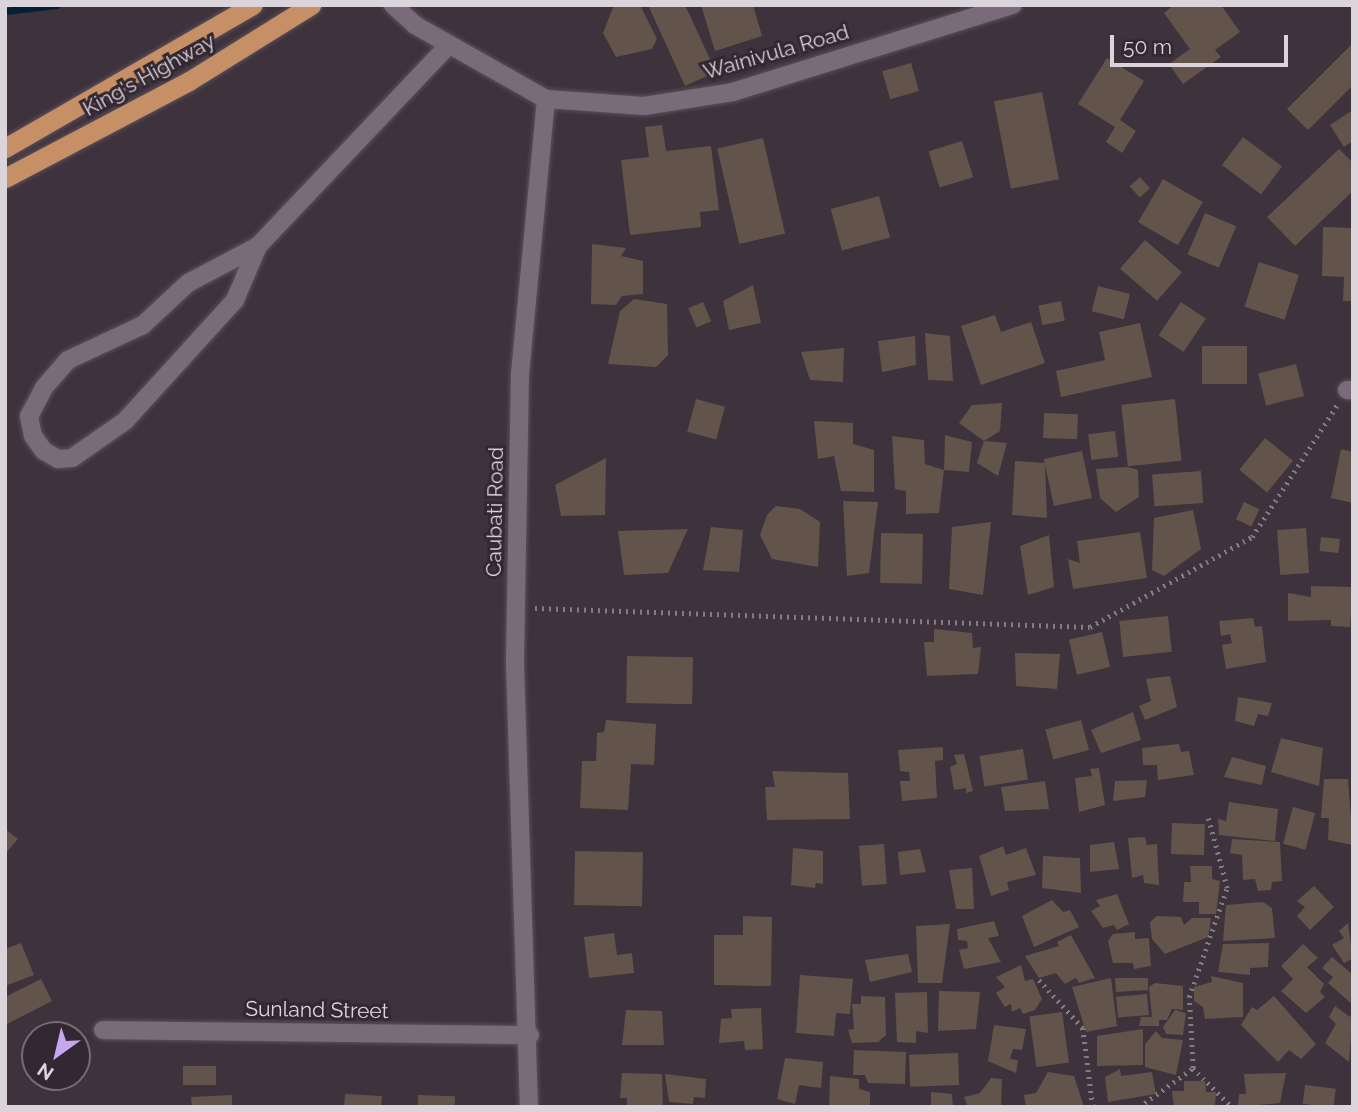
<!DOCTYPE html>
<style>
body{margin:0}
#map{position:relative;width:1358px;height:1112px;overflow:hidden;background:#3e323c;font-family:Raleway,sans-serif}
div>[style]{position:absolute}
.stream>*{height:7px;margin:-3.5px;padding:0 3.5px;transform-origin:3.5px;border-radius:3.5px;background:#042037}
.building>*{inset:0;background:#62544a;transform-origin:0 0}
.path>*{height:4.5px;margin-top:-2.25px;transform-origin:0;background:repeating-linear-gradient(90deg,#857b83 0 2px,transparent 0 7px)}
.roads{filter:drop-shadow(0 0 2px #5b515a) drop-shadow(0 0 2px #5b515a)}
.minor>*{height:18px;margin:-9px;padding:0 9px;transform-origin:9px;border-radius:9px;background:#796c78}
.tertiary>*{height:18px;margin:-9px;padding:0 9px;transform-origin:9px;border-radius:9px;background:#796c78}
.trunk>*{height:19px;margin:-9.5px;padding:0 9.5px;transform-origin:9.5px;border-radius:9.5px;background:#c68f66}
span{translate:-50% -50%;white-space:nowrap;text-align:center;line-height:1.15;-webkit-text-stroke:6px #332832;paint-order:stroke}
.street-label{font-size:21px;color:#dbd4da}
.frame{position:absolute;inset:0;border:7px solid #dbd4da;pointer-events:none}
.north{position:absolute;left:21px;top:1021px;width:70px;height:70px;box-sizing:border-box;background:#332832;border:2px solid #766d75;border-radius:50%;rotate:214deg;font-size:19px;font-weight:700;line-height:28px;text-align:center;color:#dbd4da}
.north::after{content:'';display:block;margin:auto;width:24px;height:32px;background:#c7a6ef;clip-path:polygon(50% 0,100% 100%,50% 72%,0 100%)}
.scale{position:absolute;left:1110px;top:35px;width:178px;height:32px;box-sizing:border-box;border:4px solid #dbd4da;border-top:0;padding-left:9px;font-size:21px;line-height:24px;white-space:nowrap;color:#dbd4da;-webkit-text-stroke:5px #332832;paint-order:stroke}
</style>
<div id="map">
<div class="stream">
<div style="left:5px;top:11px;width:52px;rotate:-6.6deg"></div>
</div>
<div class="building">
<div style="clip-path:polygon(614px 5px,640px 5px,657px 39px,652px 49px,616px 57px,603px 33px)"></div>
<div style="clip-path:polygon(648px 5px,685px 5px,716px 72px,685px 86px)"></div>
<div style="clip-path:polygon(701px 5px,753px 5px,762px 36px,715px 51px)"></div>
<div style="clip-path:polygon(1174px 5px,1221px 5px,1240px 32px,1215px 50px,1221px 57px,1183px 84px,1169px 64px,1190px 49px,1164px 13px)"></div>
<div style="clip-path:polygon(1353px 43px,1353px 85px,1308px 130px,1287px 109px)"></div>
<div style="clip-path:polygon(1107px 58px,1144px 81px,1120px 120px,1136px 131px,1122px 153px,1106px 142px,1115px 127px,1078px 104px)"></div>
<div style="left:911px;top:63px;width:29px;height:30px;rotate:74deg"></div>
<div style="left:1042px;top:92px;width:89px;height:49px;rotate:79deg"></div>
<div style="clip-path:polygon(1353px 110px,1353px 141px,1344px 147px,1330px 125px)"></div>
<div style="clip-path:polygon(662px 125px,666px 151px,711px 146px,719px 210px,700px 212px,701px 227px,630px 235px,621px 160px,649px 157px,645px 127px)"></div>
<div style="left:1243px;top:137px;width:49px;height:35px;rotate:37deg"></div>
<div style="left:763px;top:138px;width:98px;height:47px;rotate:77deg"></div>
<div style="left:962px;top:141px;width:38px;height:35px;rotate:73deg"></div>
<div style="clip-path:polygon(1339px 149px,1353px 163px,1353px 191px,1295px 246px,1267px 217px)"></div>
<div style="left:1140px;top:177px;width:15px;height:14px;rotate:48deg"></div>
<div style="left:1163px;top:179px;width:46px;height:50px;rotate:30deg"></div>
<div style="left:879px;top:196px;width:43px;height:50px;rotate:75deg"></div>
<div style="left:1205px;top:213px;width:34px;height:45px;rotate:23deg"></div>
<div style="clip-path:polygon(1323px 227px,1353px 228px,1353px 301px,1343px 301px,1344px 277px,1322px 276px)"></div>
<div style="left:1145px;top:240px;width:49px;height:38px;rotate:41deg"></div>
<div style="clip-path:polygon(592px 244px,626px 248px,621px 256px,643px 261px,643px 294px,622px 296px,616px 305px,591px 304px)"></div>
<div style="left:1259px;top:262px;width:42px;height:47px;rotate:18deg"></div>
<div style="clip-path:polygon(753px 285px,761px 323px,729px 330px,723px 301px)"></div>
<div style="left:1098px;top:286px;width:33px;height:26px;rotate:14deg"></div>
<div style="clip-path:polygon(634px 299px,667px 304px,668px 355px,656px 367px,608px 364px,620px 311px)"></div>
<div style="left:1061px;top:301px;width:20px;height:23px;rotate:79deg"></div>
<div style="left:703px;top:302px;width:21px;height:16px;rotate:67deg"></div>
<div style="left:1181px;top:302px;width:30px;height:40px;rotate:34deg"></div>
<div style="clip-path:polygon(995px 315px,1001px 332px,1031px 322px,1045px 363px,981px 385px,961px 326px)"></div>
<div style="clip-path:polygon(1140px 323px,1152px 377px,1061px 397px,1056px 371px,1105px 360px,1099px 332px)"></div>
<div style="clip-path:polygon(925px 333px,950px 336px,953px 381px,928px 380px)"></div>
<div style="clip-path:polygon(915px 336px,916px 365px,882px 372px,878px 341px)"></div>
<div style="left:1247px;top:346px;width:38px;height:45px;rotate:90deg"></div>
<div style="clip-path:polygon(844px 348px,843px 382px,810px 380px,801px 352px)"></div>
<div style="left:1296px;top:364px;width:33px;height:39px;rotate:76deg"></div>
<div style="left:696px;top:399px;width:30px;height:34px;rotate:15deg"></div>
<div style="left:1175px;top:399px;width:62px;height:54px;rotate:84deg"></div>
<div style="clip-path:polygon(1002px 403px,1000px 431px,984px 441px,959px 423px,972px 405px)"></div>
<div style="left:1044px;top:413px;width:34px;height:25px;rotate:2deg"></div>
<div style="clip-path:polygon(814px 421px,853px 423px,853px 444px,874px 450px,874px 492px,841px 491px,834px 456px,818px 459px)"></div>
<div style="left:1115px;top:431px;width:26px;height:27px;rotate:83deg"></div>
<div style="clip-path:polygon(945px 435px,972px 442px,969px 472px,944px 470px)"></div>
<div style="clip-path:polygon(892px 436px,924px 440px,925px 464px,944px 470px,939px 513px,906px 514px,906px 491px,895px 489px)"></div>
<div style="left:1265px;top:438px;width:36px;height:41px;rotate:39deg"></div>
<div style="clip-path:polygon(984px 441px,1007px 443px,998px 476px,977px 463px)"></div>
<div style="clip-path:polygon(1341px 449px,1353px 452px,1353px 503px,1331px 498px)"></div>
<div style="left:1082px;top:451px;width:48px;height:39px;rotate:78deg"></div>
<div style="clip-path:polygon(606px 458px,605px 515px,561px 516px,555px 485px)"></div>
<div style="clip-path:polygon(1015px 461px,1045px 463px,1047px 518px,1012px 515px)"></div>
<div style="clip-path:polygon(1128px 467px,1138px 470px,1139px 497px,1116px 512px,1100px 498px,1096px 469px)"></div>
<div style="left:1201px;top:471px;width:32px;height:49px;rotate:86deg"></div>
<div style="clip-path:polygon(843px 501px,878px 502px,869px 573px,847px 576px)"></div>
<div style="left:1244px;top:502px;width:17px;height:19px;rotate:25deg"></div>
<div style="clip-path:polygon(776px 506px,800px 509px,820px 522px,818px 567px,772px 559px,760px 535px,767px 515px)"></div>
<div style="clip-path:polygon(1193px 510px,1201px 549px,1164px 576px,1152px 570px,1154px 518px)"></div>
<div style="clip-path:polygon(991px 522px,983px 595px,949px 589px,952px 527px)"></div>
<div style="clip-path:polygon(711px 527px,743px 530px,739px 572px,703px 570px)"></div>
<div style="left:1306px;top:528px;width:45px;height:29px;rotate:86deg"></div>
<div style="clip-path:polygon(688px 529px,668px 573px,624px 575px,618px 531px)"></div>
<div style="clip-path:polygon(1140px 532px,1147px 578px,1073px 589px,1068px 559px,1080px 563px,1077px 541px)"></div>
<div style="left:881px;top:533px;width:42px;height:50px;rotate:1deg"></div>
<div style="clip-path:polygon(1049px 535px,1054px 587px,1028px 595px,1020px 546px)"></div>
<div style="left:1321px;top:537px;width:19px;height:14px;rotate:6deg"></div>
<div style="clip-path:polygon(1311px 586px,1353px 587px,1350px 627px,1331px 626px,1331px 620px,1288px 621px,1288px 593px,1311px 597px)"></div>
<div style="left:1168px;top:616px;width:36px;height:49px;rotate:84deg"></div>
<div style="clip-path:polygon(1253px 618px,1255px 627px,1262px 626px,1266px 662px,1226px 669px,1222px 645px,1232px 643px,1230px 634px,1221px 636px,1219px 621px)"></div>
<div style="clip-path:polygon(934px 629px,972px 633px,973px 648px,981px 647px,978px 674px,927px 676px,924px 642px,934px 642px)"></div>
<div style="left:1102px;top:632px;width:36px;height:34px;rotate:77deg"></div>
<div style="clip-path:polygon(1015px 653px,1060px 654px,1057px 689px,1016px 686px)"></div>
<div style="left:627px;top:656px;width:66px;height:47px;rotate:1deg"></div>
<div style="clip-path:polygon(1170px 676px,1177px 707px,1145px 720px,1139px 706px,1151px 701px,1146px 679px)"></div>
<div style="clip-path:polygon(1238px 697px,1272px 703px,1268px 716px,1258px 714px,1254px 726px,1235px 721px)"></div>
<div style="clip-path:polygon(1133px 712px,1141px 740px,1101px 753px,1091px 730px)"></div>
<div style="clip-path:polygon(606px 720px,656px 724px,654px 765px,631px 764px,628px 810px,580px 808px,582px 761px,596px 761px,597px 733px,604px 732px)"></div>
<div style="left:1081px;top:720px;width:31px;height:37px;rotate:75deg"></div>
<div style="clip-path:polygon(1281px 738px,1323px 748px,1319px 786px,1271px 772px)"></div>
<div style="clip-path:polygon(1179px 744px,1181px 752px,1189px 751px,1194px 775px,1158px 780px,1157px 765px,1143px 765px,1142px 748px)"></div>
<div style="clip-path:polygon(943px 747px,943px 760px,935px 761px,937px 798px,902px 801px,900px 781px,910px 781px,909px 772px,900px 771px,898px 750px)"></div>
<div style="left:1023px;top:749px;width:31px;height:44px;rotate:81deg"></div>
<div style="clip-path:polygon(964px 754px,973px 791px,966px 793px,966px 788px,954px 790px,950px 767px,957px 764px,954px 755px)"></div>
<div style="clip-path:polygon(1232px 757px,1266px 766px,1262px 785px,1224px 777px)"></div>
<div style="clip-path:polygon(1099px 768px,1105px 805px,1079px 812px,1075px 778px,1092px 776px,1090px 769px)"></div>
<div style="clip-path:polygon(772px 771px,848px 773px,850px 819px,767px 820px,765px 787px,775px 787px)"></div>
<div style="clip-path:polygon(1324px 779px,1348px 779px,1353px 845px,1328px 840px,1329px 818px,1321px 818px)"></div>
<div style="clip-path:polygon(1147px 780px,1145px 797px,1113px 801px,1115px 781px)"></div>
<div style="clip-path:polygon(1045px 781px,1049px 809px,1005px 811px,1001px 787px)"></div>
<div style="clip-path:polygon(1229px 802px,1278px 809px,1275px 841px,1219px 835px,1218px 819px,1226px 821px)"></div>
<div style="left:1293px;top:807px;width:23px;height:38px;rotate:15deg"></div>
<div style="left:1172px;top:823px;width:33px;height:31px;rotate:2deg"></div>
<div style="clip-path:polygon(5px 829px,18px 839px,5px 854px)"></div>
<div style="clip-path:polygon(1145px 837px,1147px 845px,1157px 844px,1159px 885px,1144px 883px,1143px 875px,1132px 878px,1128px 838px)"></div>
<div style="clip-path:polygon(1232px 839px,1280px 842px,1282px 881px,1272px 882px,1271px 890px,1258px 891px,1255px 879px,1243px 880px,1242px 855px,1230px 853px)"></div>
<div style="clip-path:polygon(1114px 842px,1119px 869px,1090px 872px,1090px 845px)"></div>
<div style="left:884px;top:844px;width:40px;height:25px;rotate:86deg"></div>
<div style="clip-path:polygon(1003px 846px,1006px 855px,1026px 848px,1036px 875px,1007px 882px,1009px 890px,991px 896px,979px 856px)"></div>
<div style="clip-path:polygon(793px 848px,823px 851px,823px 884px,816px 883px,815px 888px,791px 885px)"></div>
<div style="clip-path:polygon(920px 849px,926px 872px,900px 875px,898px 852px)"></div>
<div style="left:575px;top:851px;width:68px;height:54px;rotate:1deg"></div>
<div style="clip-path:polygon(1043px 856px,1080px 858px,1081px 893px,1042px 888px)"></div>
<div style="clip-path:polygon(1190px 866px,1212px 866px,1212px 879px,1220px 881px,1216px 914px,1199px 914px,1199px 902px,1183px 902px,1184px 882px,1191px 882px)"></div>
<div style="clip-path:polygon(972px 868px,974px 909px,956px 909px,949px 870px)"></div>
<div style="clip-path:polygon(1314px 886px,1334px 907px,1310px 930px,1297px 916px,1305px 907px,1297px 901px)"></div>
<div style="clip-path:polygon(1117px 894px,1129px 924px,1117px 930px,1114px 925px,1103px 928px,1091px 911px,1100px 906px,1096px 900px)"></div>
<div style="clip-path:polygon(1052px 900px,1063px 912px,1070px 910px,1079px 927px,1034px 947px,1022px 916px)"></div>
<div style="clip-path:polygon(1263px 902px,1272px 908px,1275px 938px,1223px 941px,1226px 905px)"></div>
<div style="clip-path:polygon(743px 916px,772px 917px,771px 986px,714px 985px,714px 935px,743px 935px)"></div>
<div style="clip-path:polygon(1157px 916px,1181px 917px,1184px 925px,1192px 918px,1211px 918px,1208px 937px,1165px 954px,1152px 939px,1150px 922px)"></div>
<div style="clip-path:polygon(994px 921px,999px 936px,988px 938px,1001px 962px,964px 969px,959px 950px,968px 948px,967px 941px,958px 940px,957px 929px)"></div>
<div style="clip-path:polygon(1348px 923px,1353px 958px,1344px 963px,1332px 945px,1344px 938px,1339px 931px)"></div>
<div style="clip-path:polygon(950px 924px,942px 983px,918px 983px,916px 926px)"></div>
<div style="clip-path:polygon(1135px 932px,1135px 939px,1149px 938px,1151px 966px,1134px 969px,1133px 963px,1113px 963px,1108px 941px,1113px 934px)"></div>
<div style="clip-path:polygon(614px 933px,617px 955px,632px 953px,634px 973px,589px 978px,584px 937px)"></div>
<div style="clip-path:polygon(1071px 935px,1095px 978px,1079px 983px,1076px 978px,1065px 984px,1056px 973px,1039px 978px,1025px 956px,1059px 946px,1057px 942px)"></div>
<div style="clip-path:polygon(21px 943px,34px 975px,5px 986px,5px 949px)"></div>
<div style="clip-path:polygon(1269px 943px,1268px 967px,1250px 968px,1250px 975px,1218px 972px,1223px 944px)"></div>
<div style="clip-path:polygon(1303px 944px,1318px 958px,1307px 967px,1324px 984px,1320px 992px,1325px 997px,1306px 1013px,1281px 991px,1293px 979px,1281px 966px)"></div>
<div style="clip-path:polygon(908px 954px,912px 972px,870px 982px,865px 960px)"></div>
<div style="clip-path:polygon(1332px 957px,1353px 975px,1353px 1005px,1328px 983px,1333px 977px,1322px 968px)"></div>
<div style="clip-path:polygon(1021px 965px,1025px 981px,1033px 979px,1042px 999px,1035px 1010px,1023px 1014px,1020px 1008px,1012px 1012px,1011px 1004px,1005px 1007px,996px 993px,1005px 987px,996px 977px)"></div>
<div style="clip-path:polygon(800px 975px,853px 979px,850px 1014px,836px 1013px,834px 1036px,796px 1033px)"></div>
<div style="clip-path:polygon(1211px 976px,1243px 983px,1243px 1017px,1205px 1019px,1203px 1007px,1194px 1001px,1194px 987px,1212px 982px)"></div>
<div style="clip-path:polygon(1111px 978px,1117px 1026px,1086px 1032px,1072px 987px)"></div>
<div style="clip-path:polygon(1115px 978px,1148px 978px,1148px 990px,1116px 992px)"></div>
<div style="clip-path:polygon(41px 979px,52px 1001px,5px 1025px,5px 997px)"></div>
<div style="clip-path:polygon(1155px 983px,1183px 986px,1183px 1010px,1172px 1009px,1167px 1020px,1159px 1020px,1159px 1026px,1139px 1026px,1141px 1017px,1152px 1017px,1149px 987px)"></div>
<div style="clip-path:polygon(939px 991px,980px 992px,976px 1029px,938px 1031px)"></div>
<div style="clip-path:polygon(927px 992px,928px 1033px,916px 1031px,916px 1043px,897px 1042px,895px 993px)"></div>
<div style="left:1147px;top:994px;width:21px;height:31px;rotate:85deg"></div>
<div style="clip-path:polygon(861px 996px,885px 997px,886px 1035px,878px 1042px,852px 1043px,848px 1030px,854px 1029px,852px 1004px,861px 1004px)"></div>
<div style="clip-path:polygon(1274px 996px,1316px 1044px,1301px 1059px,1289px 1050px,1278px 1062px,1241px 1025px,1252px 1007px,1257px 1010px)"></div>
<div style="clip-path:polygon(1335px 1006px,1350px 1017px,1353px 1011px,1349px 1062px,1325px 1043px,1336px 1024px,1329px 1017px)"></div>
<div style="clip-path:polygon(761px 1008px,763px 1049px,745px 1050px,744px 1041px,719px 1043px,721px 1019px,732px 1018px,731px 1009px)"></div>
<div style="clip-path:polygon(626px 1010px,662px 1011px,664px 1045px,622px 1045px)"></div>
<div style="clip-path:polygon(1175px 1010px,1186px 1013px,1183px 1035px,1166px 1034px,1163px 1027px)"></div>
<div style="left:1062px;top:1012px;width:51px;height:33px;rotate:82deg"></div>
<div style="clip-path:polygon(994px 1025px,1026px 1029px,1022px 1050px,1013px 1049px,1010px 1059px,1018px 1060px,1016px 1073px,988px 1061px)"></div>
<div style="clip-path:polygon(1143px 1029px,1143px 1065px,1097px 1066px,1097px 1036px)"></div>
<div style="clip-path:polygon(1156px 1031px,1162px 1038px,1183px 1040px,1176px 1075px,1145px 1067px,1145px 1044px)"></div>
<div style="clip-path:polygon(854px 1050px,906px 1052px,905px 1084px,868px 1083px,865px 1075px,853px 1075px)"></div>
<div style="left:958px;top:1053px;width:32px;height:49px;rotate:88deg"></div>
<div style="clip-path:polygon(785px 1058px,823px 1062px,821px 1088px,799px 1085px,795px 1104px,777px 1099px)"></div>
<div style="left:216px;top:1066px;width:19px;height:33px;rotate:90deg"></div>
<div style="clip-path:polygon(1120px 1069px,1121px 1076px,1152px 1072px,1156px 1094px,1108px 1102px,1105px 1077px)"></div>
<div style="clip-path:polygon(1048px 1072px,1074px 1076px,1084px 1107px,1026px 1107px,1024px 1095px,1036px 1093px)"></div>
<div style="clip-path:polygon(622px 1073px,662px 1074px,663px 1107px,627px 1107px,627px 1098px,620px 1098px)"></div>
<div style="clip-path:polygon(1286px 1073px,1280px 1103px,1238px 1107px,1239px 1094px,1246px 1094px,1244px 1074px)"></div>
<div style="clip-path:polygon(665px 1074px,706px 1079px,705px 1098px,694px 1097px,693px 1104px,669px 1102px)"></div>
<div style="clip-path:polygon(830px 1076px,859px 1079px,859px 1089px,870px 1092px,870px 1107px,829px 1107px)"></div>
<div style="clip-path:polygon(991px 1078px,1002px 1079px,1001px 1107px,968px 1107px,964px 1097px,980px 1093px)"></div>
<div style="clip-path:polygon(1184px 1081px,1205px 1081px,1206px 1092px,1216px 1092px,1215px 1107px,1174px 1107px,1172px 1091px,1184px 1091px)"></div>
<div style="left:1305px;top:1085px;width:31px;height:19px;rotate:7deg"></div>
<div style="clip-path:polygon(931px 1092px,952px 1094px,953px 1107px,931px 1107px)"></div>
<div style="clip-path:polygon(345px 1094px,382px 1096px,381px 1107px,344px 1107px)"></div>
<div style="clip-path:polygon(232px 1095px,232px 1107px,192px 1107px,191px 1097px)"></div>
<div style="left:418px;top:1095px;width:37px;height:12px;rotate:2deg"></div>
</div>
<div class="path">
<div style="left:535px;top:608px;width:555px;rotate:1.96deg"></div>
<div style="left:1090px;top:627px;width:185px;rotate:-29.1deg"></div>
<div style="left:1252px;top:537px;width:157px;rotate:-57.2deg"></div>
<div style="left:1039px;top:980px;width:65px;rotate:47.5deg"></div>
<div style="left:1083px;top:1028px;width:80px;rotate:82.8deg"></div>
<div style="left:1193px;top:1068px;width:55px;rotate:45deg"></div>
<div style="left:1139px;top:1107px;width:67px;rotate:-35.8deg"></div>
<div style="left:1193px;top:1068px;width:71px;rotate:-93.2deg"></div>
<div style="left:1189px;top:997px;width:115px;rotate:-70.8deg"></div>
<div style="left:1227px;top:888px;width:77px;rotate:-105.1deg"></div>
</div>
<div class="roads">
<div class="minor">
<div style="left:546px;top:99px;width:98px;rotate:4.1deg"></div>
<div style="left:644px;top:106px;width:90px;rotate:-8.9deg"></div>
<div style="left:733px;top:92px;width:293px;rotate:-17.3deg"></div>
<div style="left:258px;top:246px;width:79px;rotate:152.1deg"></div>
<div style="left:188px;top:283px;width:62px;rotate:137deg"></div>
<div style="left:143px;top:325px;width:83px;rotate:155deg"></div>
<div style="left:68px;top:360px;width:37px;rotate:131deg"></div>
<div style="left:44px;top:388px;width:32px;rotate:118deg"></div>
<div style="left:29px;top:416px;width:20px;rotate:79deg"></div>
<div style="left:33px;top:436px;width:19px;rotate:54deg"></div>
<div style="left:44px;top:451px;width:16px;rotate:30deg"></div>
<div style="left:58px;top:459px;width:14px;rotate:-4deg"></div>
<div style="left:72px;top:458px;width:65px;rotate:-34.9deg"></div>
<div style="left:125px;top:421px;width:164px;rotate:-47.7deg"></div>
<div style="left:235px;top:300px;width:59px;rotate:-66.9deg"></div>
<div style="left:258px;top:246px;width:277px;rotate:-46.5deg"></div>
<div style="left:1347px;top:390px;width:6px"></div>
<div style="left:103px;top:1030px;width:427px;rotate:0.7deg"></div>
</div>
<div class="tertiary">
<div style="left:393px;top:5px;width:30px;rotate:42deg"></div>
<div style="left:415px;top:25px;width:150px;rotate:29.5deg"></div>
<div style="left:546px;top:99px;width:275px;rotate:95.4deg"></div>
<div style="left:520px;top:373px;width:291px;rotate:91deg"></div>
<div style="left:515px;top:664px;width:443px;rotate:88.2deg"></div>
</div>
<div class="trunk">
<div style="left:5px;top:148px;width:286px;rotate:-30deg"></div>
<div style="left:5px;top:178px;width:208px;rotate:-27.8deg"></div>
<div style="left:189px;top:81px;width:144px;rotate:-31.9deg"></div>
</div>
</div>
<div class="street-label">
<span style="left:776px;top:52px;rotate:-16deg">Wainivula Road</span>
<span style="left:149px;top:75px;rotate:-29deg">King's Highway</span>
<span style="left:495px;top:512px;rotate:-89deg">Caubati Road</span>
<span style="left:317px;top:1010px;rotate:1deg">Sunland Street</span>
</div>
<div class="frame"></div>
<div class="north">N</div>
<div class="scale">50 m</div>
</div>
